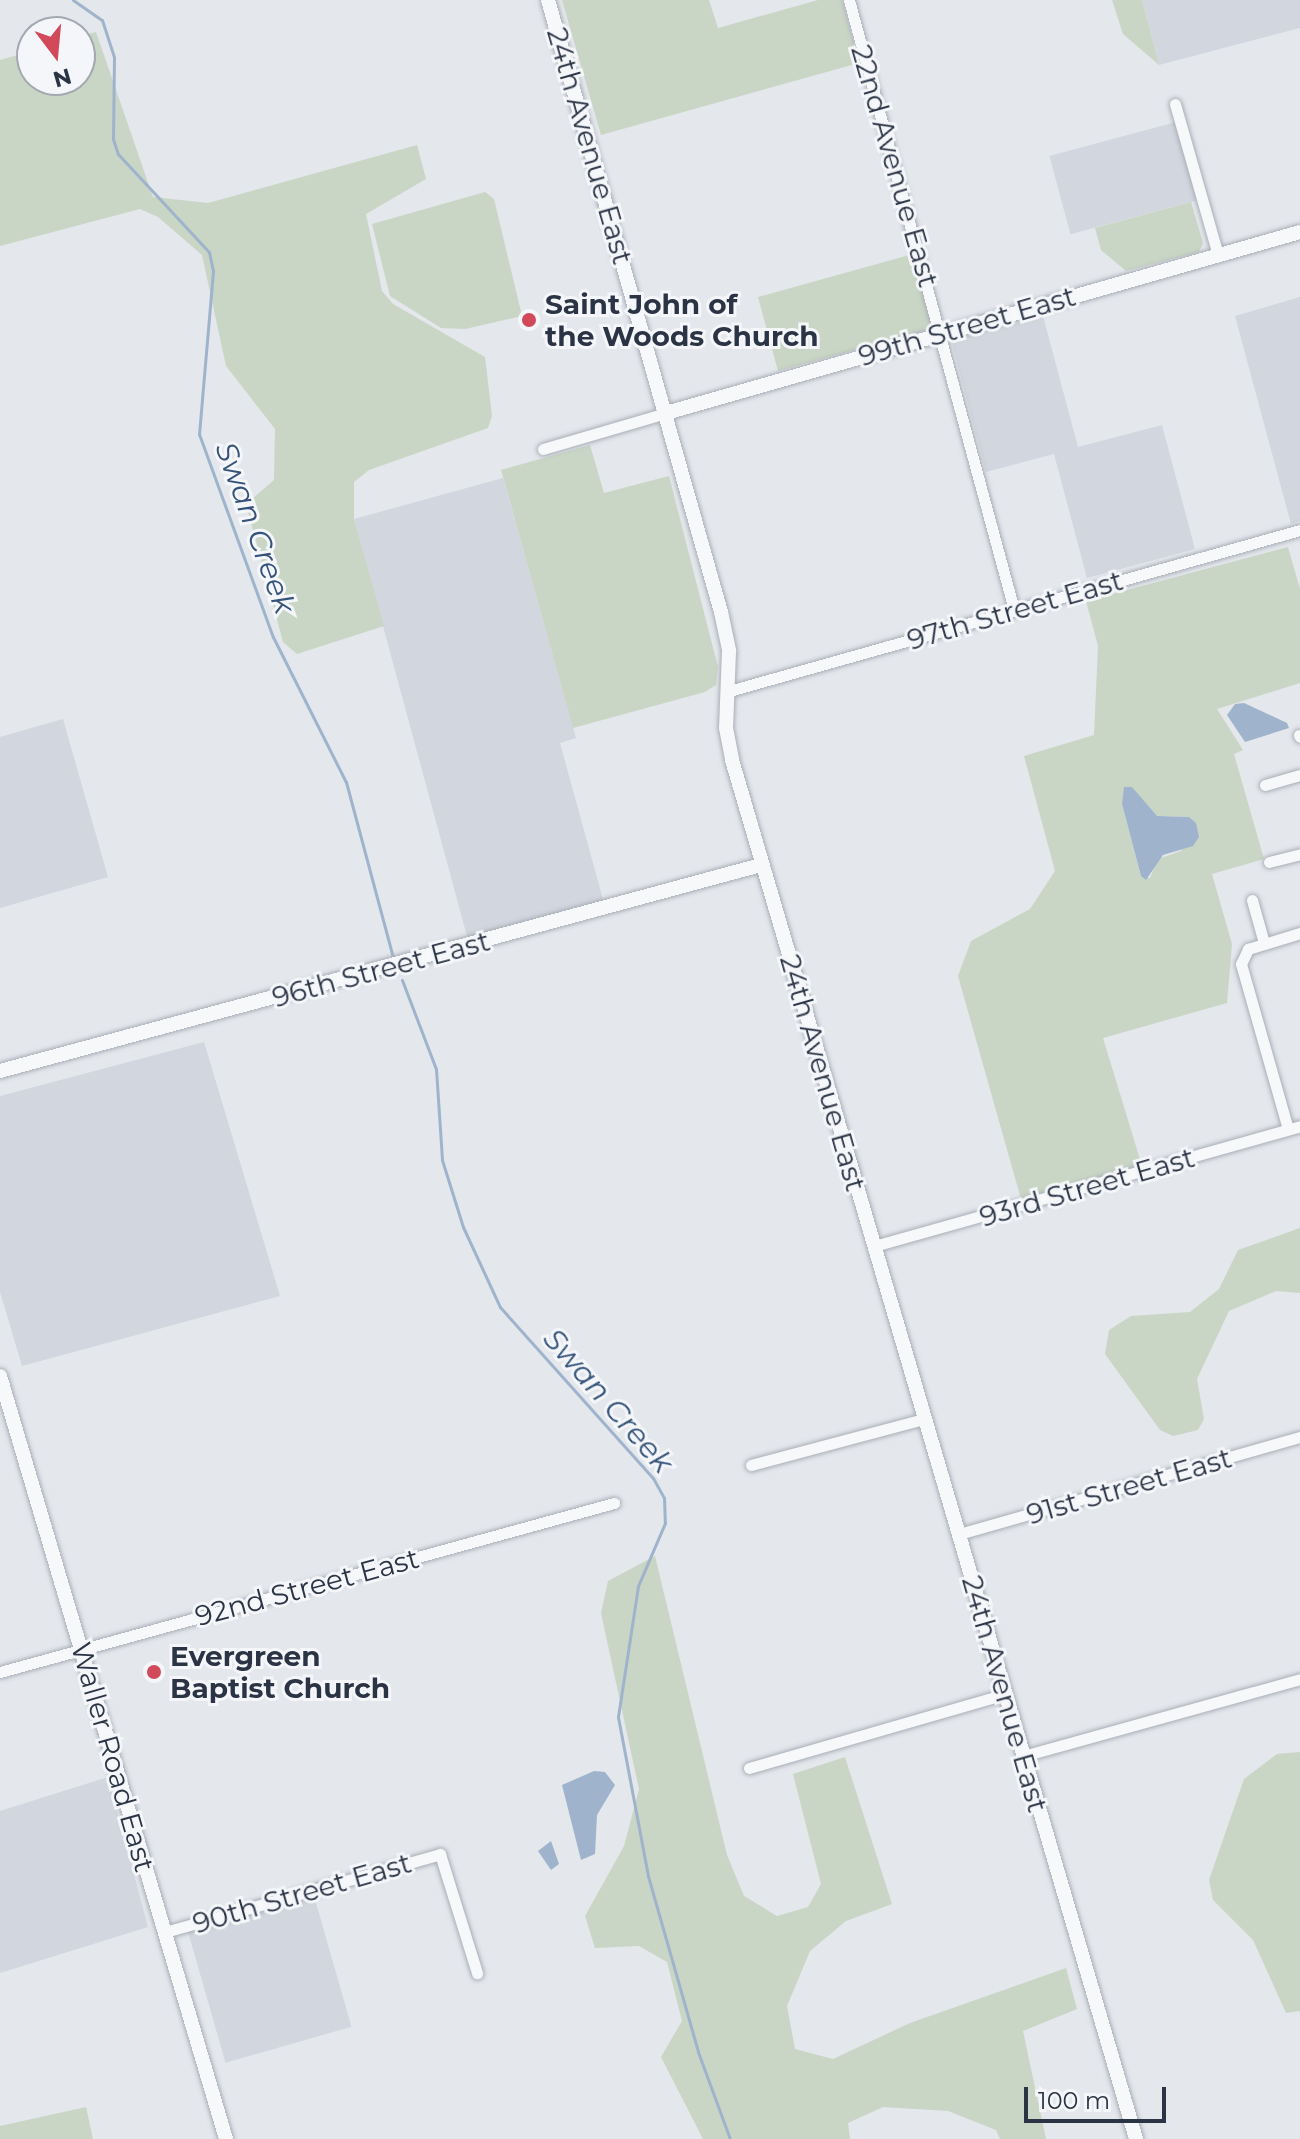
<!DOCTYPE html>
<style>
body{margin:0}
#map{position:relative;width:1300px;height:2139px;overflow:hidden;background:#e4e7ec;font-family:Montserrat,sans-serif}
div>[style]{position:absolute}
.built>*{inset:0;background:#d2d6de;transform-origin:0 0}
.green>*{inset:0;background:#c9d6c5}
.water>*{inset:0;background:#9fb4cc}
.stream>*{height:3px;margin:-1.5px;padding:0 1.5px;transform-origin:1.5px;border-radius:1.5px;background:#9fb4cc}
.roads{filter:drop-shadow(0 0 2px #a9aeb7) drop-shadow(0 0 2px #a9aeb7)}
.minor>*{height:11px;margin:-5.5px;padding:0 5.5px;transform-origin:5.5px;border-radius:5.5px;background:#f7f8fa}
.tertiary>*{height:14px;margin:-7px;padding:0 7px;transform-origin:7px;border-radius:7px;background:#f7f8fa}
.dots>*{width:22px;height:22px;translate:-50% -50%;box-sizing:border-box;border:4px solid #f4f6f9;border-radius:50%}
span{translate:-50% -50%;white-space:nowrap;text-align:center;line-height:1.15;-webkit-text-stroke:6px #f4f6f9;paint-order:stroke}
.street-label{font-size:28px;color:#2b3445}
.poi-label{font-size:28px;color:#2b3445;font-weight:700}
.left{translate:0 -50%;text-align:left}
.water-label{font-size:30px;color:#34527a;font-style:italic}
.north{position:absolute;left:16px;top:16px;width:80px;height:80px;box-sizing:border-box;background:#f4f6f9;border:2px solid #a4a8b1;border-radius:50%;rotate:164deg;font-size:22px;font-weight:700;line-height:32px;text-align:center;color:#2b3445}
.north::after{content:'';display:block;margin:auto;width:28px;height:36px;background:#d1495b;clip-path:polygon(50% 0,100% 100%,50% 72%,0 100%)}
.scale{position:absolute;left:1024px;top:2087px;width:142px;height:36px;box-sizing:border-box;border:4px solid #2b3445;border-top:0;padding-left:10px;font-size:24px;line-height:28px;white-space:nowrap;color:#2b3445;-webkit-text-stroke:6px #f4f6f9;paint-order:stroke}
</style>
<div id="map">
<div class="built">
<div style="clip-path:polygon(1142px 0,1300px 0,1300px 28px,1159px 65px)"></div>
<div style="left:1176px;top:122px;width:81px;height:131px;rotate:75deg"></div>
<div style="clip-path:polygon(1300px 297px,1300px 521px,1291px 524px,1235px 316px)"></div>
<div style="clip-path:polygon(1043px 316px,1078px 447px,1162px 425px,1195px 549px,1087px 578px,1054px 454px,986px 472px,951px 340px)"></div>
<div style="clip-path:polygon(503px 478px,576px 738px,560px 743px,604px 903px,468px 940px,354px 519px)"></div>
<div style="clip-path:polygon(63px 719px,108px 877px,0 908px,0 737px)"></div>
<div style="clip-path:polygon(204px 1042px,280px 1296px,22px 1366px,0 1292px,0 1096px)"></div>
<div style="clip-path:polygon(108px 1777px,148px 1927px,0 1973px,0 1811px)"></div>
<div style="left:314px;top:1896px;width:136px;height:131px;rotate:74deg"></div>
</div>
<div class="green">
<div style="clip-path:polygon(562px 0,709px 0,718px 28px,818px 0,842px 0,859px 63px,601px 135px)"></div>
<div style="clip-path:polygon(1112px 0,1142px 0,1159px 65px,1123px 34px)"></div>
<div style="clip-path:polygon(96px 32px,153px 197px,208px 203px,417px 145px,426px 179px,366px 214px,382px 291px,393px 304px,485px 357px,492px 416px,488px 428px,369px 470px,354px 482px,354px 519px,384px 626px,297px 654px,283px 642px,246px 504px,274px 480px,275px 429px,226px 366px,202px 255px,158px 217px,140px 209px,0 246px,0 60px,32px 51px,32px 80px,80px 80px,80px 36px)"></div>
<div style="clip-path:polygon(485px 192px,494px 199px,522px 316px,465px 329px,441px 328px,390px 296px,372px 224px)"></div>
<div style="clip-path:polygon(1191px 202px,1203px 243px,1199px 252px,1126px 271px,1101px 250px,1095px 228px)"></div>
<div style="clip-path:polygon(913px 254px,931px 322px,927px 330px,778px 371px,758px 297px)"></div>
<div style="clip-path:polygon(590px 445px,604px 493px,669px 476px,718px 667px,716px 685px,705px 692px,573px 728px,501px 470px)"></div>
<div style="clip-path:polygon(evenodd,1288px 547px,1300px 589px,1300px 683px,1217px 709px,1243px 750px,1234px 754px,1264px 859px,1212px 874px,1232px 944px,1227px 1003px,1103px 1038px,1142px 1166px,1021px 1199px,958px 976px,971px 941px,1030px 909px,1055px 871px,1024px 756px,1094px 735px,1098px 646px,1086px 601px,1288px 547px,1122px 804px,1157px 816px,1189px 817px,1181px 851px,1158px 859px,1150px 878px,1141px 876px,1122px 804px)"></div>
<div style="clip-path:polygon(1300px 1228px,1300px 1293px,1276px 1291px,1229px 1311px,1197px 1379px,1204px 1419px,1198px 1430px,1173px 1436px,1160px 1430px,1105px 1354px,1109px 1330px,1131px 1316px,1190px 1312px,1219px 1289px,1238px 1250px)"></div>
<div style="clip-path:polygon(655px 1556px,727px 1855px,744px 1896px,777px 1916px,808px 1907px,821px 1884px,793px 1774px,845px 1757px,892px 1904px,846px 1921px,810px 1951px,787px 2006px,795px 2049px,833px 2059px,910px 2023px,1066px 1968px,1077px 2009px,1023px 2031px,1046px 2139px,1000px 2139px,996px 2130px,948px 2111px,883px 2107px,848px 2123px,850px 2139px,703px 2139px,661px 2057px,682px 2021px,667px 1962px,639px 1946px,595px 1948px,585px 1916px,624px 1846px,639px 1789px,601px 1613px,608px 1581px)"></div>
<div style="clip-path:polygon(1300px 1752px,1300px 2011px,1286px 2013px,1253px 1940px,1213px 1900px,1209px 1880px,1244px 1779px,1277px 1754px)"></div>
<div style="clip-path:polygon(86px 2107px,93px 2139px,0 2139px,0 2126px)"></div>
</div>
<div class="water">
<div style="clip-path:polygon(1244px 703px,1287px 723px,1289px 728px,1245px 742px,1227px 715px,1235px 704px)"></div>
<div style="clip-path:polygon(1124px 787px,1132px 787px,1157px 816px,1189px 817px,1196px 823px,1199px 837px,1193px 846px,1163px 855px,1146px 880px,1141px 876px,1122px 804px)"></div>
<div style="clip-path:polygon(594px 1771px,605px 1772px,615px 1785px,597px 1815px,595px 1854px,581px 1860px,562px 1785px)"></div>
<div style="clip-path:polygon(551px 1841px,559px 1864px,551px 1870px,538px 1851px)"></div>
</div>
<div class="stream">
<div style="left:73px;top:0;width:35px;rotate:35deg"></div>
<div style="left:102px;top:20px;width:39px;rotate:72deg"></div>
<div style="left:114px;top:57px;width:82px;rotate:90.7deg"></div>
<div style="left:113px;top:139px;width:16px;rotate:72deg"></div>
<div style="left:118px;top:154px;width:134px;rotate:47.1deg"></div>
<div style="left:209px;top:252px;width:19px;rotate:78deg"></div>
<div style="left:213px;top:271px;width:164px;rotate:94.9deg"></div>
<div style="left:199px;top:434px;width:216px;rotate:70deg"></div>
<div style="left:273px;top:637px;width:162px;rotate:63.3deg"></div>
<div style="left:346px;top:782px;width:181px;rotate:75deg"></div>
<div style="left:402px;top:980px;width:95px;rotate:69.1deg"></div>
<div style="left:436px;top:1069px;width:91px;rotate:86.2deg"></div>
<div style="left:442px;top:1160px;width:70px;rotate:72.6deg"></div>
<div style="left:463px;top:1227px;width:88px;rotate:65.2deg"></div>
<div style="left:500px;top:1307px;width:229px;rotate:48.2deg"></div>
<div style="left:653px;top:1478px;width:23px;rotate:61deg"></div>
<div style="left:664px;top:1498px;width:25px;rotate:88deg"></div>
<div style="left:665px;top:1523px;width:69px;rotate:113.2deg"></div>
<div style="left:638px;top:1586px;width:133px;rotate:98.7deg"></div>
<div style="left:618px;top:1717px;width:162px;rotate:79.3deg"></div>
<div style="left:648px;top:1876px;width:183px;rotate:74.1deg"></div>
<div style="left:698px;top:2052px;width:93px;rotate:69.8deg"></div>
</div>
<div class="roads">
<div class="minor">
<div style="left:849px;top:0;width:632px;rotate:74.86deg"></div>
<div style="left:1175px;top:104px;width:157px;rotate:74.1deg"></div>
<div style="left:543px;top:449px;width:128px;rotate:-16.3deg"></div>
<div style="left:729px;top:691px;width:593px;rotate:-15.75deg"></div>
<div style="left:1299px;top:735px;width:2px;rotate:63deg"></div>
<div style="left:1265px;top:785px;width:36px;rotate:-16deg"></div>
<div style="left:1269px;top:862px;width:32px;rotate:-14deg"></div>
<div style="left:1252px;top:900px;width:45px;rotate:74.4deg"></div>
<div style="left:1288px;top:1129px;width:172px;rotate:-105.9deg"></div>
<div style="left:1241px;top:964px;width:17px;rotate:-65deg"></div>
<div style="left:1248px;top:949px;width:54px;rotate:-17.1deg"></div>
<div style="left:874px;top:1246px;width:443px;rotate:-15.7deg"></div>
<div style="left:751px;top:1465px;width:179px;rotate:-14.9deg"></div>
<div style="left:959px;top:1534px;width:355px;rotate:-15.9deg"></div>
<div style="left:0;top:1672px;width:637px;rotate:-15.39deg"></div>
<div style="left:1023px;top:1756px;width:288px;rotate:-15.5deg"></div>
<div style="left:749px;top:1768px;width:266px;rotate:-16.1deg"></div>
<div style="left:165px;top:1932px;width:286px;rotate:-15.8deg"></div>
<div style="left:440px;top:1854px;width:125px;rotate:72.7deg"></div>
</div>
<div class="tertiary">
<div style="left:548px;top:0;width:636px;rotate:74.22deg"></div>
<div style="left:721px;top:612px;width:40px;rotate:78deg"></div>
<div style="left:729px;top:651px;width:77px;rotate:92.2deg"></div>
<div style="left:726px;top:728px;width:33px;rotate:79deg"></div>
<div style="left:732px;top:760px;width:1437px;rotate:73.67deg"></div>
<div style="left:666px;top:413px;width:659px;rotate:-15.93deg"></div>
<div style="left:0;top:1071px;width:788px;rotate:-15.15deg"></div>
<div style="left:0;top:1376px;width:796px;rotate:73.5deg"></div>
</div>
</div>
<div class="dots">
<div style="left:529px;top:320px;background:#d1495b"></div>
<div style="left:154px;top:1672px;background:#d1495b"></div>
</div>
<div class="street-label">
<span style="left:590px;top:146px;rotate:74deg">24th Avenue East</span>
<span style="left:895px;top:166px;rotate:74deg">22nd Avenue East</span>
<span style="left:967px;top:326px;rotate:-16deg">99th Street East</span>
<span style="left:1015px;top:610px;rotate:-16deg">97th Street East</span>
<span style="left:381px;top:969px;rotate:-15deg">96th Street East</span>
<span style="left:823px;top:1073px;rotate:74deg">24th Avenue East</span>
<span style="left:1087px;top:1187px;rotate:-16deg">93rd Street East</span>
<span style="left:1129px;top:1486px;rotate:-16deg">91st Street East</span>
<span style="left:307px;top:1587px;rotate:-15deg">92nd Street East</span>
<span style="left:1005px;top:1694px;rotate:74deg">24th Avenue East</span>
<span style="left:113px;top:1757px;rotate:74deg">Waller Road East</span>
<span style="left:302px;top:1893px;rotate:-16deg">90th Street East</span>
</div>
<div class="poi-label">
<span class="left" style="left:545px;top:320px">Saint John of<br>the Woods Church</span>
<span class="left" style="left:170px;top:1672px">Evergreen<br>Baptist Church</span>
</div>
<div class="water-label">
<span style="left:255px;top:528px;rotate:70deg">Swan Creek</span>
<span style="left:608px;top:1401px;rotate:49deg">Swan Creek</span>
</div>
<div class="north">N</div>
<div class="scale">100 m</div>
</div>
